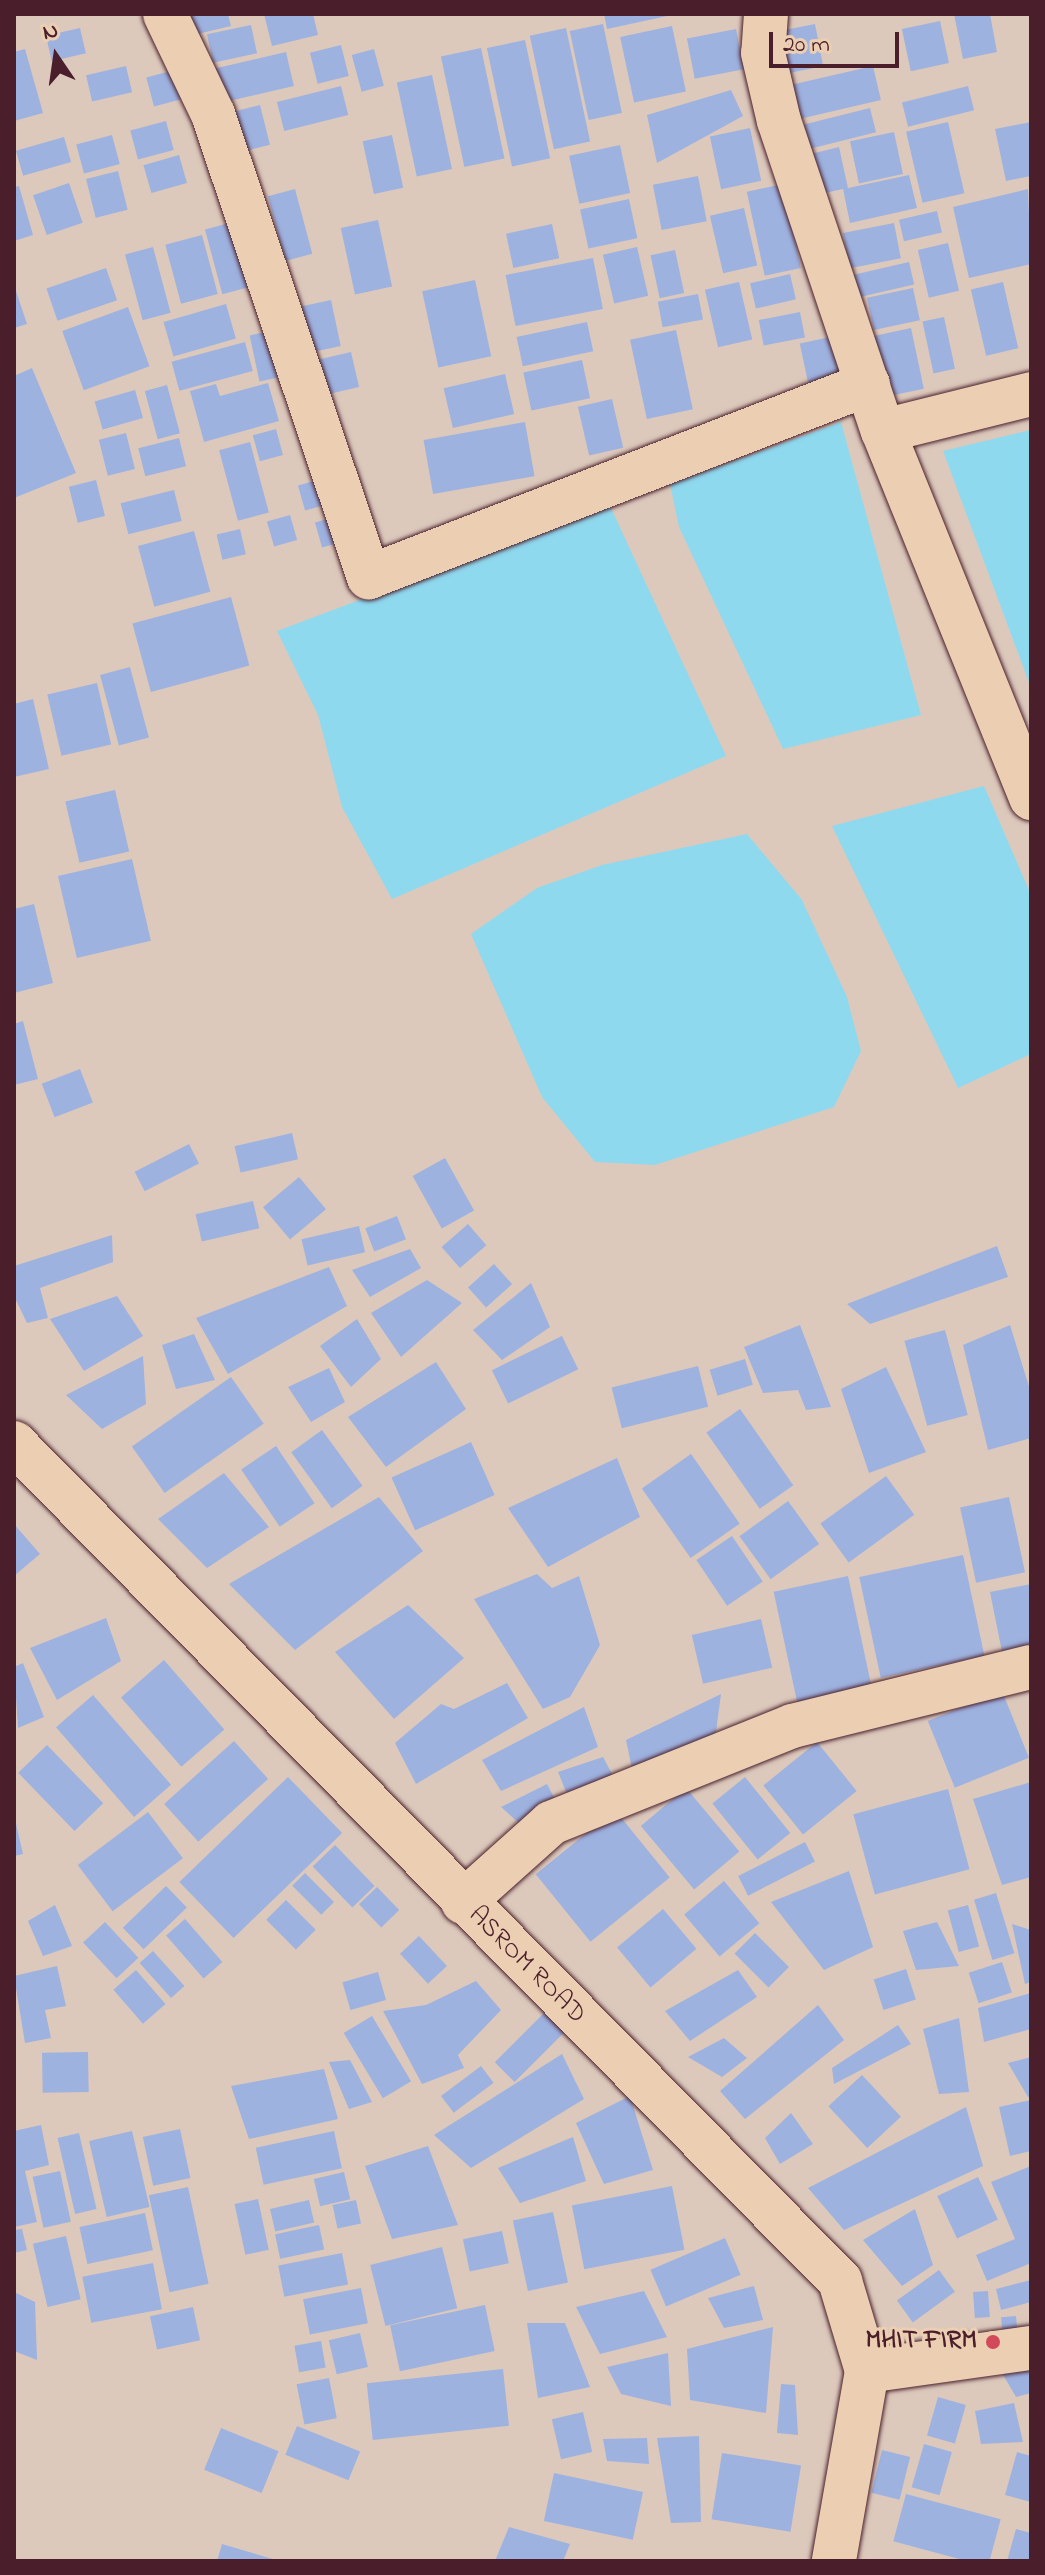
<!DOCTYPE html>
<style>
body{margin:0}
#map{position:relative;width:1045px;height:2575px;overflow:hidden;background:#dcc9bc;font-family:"Indie Flower",sans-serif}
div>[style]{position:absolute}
.water>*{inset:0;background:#8fd9ef}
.building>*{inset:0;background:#9eb2e0;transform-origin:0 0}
.roads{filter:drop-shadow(0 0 2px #4a1f2b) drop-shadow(0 0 2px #4a1f2b)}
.minor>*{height:44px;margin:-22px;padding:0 22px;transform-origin:22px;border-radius:22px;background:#eccfb3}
.tertiary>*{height:44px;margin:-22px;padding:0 22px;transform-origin:22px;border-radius:22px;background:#eccfb3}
.dots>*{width:22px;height:22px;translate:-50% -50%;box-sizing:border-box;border:4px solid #eccfb3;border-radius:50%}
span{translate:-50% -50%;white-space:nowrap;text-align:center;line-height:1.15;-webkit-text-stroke:6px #eccfb3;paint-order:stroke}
.street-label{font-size:26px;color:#4a1f2b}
.poi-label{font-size:26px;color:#4a1f2b;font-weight:700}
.right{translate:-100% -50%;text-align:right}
.frame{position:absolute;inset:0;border:16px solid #4a1f2b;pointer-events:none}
.north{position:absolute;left:16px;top:16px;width:80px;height:80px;-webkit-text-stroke:6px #eccfb3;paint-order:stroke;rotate:347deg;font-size:22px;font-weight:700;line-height:32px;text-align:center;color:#4a1f2b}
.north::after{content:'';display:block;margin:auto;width:28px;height:36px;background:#4a1f2b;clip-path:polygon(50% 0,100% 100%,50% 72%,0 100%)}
.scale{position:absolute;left:769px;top:32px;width:130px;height:36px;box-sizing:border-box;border:4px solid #4a1f2b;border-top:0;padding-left:10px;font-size:24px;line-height:28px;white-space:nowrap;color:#4a1f2b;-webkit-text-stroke:6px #eccfb3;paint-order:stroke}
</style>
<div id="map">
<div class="water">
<div style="clip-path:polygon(841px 422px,921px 715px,783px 749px,679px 527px,670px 484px)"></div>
<div style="clip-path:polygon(1031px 430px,1031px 688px,943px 451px)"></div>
<div style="clip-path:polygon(610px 506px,726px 756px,392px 899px,342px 807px,318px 715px,277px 631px)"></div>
<div style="clip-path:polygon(984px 786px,1031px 895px,1031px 1054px,958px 1088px,832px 826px)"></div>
<div style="clip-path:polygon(747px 834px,802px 900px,847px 997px,861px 1051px,834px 1107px,655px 1165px,595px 1162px,542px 1097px,471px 934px,537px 888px,602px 865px)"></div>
</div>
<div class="building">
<div style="clip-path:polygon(184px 14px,228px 14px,231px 26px,189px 36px)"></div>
<div style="clip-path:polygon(264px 14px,313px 14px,318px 35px,272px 46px)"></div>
<div style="clip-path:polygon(604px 14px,672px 14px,672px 15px,607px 29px)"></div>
<div style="clip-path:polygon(954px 14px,990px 14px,997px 52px,963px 59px)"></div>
<div style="left:940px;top:21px;width:43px;height:39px;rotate:78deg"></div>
<div style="left:603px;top:24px;width:91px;height:34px;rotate:78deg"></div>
<div style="left:815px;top:24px;width:43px;height:39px;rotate:79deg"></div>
<div style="left:251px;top:25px;width:29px;height:45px;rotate:78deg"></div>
<div style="left:672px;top:26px;width:67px;height:53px;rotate:78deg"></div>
<div style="left:80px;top:28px;width:26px;height:35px;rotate:77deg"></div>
<div style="left:566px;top:28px;width:116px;height:37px;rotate:78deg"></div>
<div style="left:736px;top:29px;width:41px;height:50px;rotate:79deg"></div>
<div style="left:525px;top:40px;width:121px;height:39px;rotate:78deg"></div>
<div style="left:341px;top:45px;width:32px;height:32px;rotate:76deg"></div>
<div style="left:481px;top:48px;width:113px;height:41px;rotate:78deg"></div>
<div style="clip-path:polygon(25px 49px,43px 113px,14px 121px,14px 52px)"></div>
<div style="left:374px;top:49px;width:38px;height:23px;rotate:75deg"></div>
<div style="left:286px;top:52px;width:35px;height:72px;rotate:77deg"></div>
<div style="left:126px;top:66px;width:27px;height:41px;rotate:77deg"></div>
<div style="left:873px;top:66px;width:35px;height:88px;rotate:77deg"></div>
<div style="left:182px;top:68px;width:30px;height:37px;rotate:75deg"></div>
<div style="left:432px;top:75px;width:96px;height:36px;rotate:78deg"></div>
<div style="left:341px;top:86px;width:30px;height:66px;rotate:76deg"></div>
<div style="left:968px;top:86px;width:25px;height:68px;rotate:76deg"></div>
<div style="clip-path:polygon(731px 90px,743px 116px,657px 163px,647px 115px)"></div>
<div style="left:260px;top:105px;width:41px;height:30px;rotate:76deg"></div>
<div style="left:870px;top:108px;width:25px;height:68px;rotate:76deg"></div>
<div style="left:166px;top:121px;width:30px;height:37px;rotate:75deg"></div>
<div style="left:948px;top:122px;width:73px;height:43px;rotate:77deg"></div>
<div style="clip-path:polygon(1031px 122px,1031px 176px,1006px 181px,995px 129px)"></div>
<div style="left:750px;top:128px;width:54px;height:41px;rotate:78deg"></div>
<div style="left:894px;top:132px;width:43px;height:45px;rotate:78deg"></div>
<div style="left:112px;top:135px;width:30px;height:37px;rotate:75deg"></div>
<div style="left:392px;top:135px;width:54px;height:30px;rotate:78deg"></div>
<div style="left:64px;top:137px;width:26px;height:50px;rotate:74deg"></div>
<div style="left:620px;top:145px;width:49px;height:52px;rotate:78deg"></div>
<div style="clip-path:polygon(839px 147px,848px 188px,909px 175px,917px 208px,850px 223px,843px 189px,820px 194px,811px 154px)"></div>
<div style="left:179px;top:155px;width:29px;height:37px;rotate:74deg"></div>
<div style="left:118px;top:171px;width:40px;height:33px;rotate:76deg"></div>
<div style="left:698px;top:176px;width:46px;height:46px;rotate:79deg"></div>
<div style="left:69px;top:183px;width:42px;height:38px;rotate:71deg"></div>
<div style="left:783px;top:184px;width:86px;height:37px;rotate:78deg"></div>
<div style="clip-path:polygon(19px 186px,33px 235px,14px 241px,14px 187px)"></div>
<div style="left:295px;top:189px;width:67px;height:28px;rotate:75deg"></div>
<div style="clip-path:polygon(1028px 189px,1031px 264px,969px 278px,953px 207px)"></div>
<div style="left:629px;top:199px;width:40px;height:50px;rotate:78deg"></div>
<div style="left:744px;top:208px;width:59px;height:35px;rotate:77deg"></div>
<div style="left:937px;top:211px;width:22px;height:39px;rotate:77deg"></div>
<div style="left:378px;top:220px;width:68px;height:38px;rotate:78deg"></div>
<div style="left:233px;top:222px;width:67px;height:29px;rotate:75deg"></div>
<div style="left:894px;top:223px;width:36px;height:52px;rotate:79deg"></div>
<div style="left:552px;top:224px;width:35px;height:47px;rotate:78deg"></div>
<div style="left:202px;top:235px;width:61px;height:38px;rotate:75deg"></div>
<div style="left:948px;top:243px;width:49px;height:31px;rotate:77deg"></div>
<div style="left:153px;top:247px;width:68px;height:29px;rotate:75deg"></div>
<div style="left:637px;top:247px;width:50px;height:35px;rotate:77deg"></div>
<div style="left:675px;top:250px;width:44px;height:25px;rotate:78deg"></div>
<div style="left:593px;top:258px;width:52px;height:89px;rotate:79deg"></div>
<div style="left:909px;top:262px;width:23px;height:59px;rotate:77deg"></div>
<div style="left:106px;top:268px;width:34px;height:63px;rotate:71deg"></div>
<div style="left:790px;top:274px;width:26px;height:41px;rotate:77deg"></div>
<div style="left:475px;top:280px;width:78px;height:54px;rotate:78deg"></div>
<div style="left:739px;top:282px;width:59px;height:35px;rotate:77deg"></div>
<div style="left:1003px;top:282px;width:68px;height:33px;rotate:77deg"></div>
<div style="clip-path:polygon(14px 285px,27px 324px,14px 328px)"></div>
<div style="left:913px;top:288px;width:33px;height:47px;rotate:78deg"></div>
<div style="left:698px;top:294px;width:26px;height:41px;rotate:79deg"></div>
<div style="left:331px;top:300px;width:47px;height:31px;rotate:78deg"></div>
<div style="left:226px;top:304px;width:36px;height:65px;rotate:74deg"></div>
<div style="left:128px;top:307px;width:63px;height:70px;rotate:70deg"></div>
<div style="left:800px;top:312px;width:26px;height:42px;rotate:79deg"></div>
<div style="left:944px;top:317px;width:53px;height:22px;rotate:78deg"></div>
<div style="left:587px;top:322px;width:30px;height:72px;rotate:78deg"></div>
<div style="left:911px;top:328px;width:62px;height:38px;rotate:78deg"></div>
<div style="left:280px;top:329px;width:47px;height:31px;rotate:78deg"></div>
<div style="left:676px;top:330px;width:81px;height:47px;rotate:78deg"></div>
<div style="left:835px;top:336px;width:50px;height:36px;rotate:78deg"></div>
<div style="left:245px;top:342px;width:30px;height:76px;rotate:75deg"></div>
<div style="left:351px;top:352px;width:36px;height:40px;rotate:77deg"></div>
<div style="left:582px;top:360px;width:39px;height:60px;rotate:78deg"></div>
<div style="clip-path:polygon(32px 368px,76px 473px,14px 498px,14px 376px)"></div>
<div style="left:505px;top:374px;width:41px;height:63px;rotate:77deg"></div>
<div style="clip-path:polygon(268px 383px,279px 421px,204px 442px,190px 391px,216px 384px,220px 396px)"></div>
<div style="left:167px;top:385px;width:50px;height:23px;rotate:75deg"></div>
<div style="left:135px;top:390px;width:29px;height:42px;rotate:74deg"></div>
<div style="left:612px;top:399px;width:50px;height:35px;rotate:77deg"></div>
<div style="left:525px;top:422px;width:55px;height:103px;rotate:80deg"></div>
<div style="left:276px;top:429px;width:27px;height:24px;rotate:75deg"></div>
<div style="left:126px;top:433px;width:37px;height:28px;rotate:76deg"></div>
<div style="left:179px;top:438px;width:29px;height:42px;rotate:76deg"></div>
<div style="left:250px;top:442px;width:73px;height:32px;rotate:75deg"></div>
<div style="left:321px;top:479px;width:26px;height:24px;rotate:74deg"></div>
<div style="left:96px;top:480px;width:37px;height:28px;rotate:76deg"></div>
<div style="left:174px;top:490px;width:32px;height:55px;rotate:76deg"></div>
<div style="left:290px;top:515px;width:26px;height:24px;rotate:74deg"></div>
<div style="left:338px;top:516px;width:26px;height:24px;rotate:74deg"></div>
<div style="left:240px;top:529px;width:26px;height:24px;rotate:77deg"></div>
<div style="left:194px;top:531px;width:63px;height:58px;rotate:75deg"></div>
<div style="left:231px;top:597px;width:71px;height:102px;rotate:75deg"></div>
<div style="left:130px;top:667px;width:73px;height:31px;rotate:75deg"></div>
<div style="left:97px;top:683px;width:63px;height:51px;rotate:77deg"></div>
<div style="clip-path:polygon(33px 699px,49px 769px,14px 777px,14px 704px)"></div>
<div style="left:115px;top:790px;width:63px;height:51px;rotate:77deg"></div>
<div style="left:132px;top:859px;width:84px;height:76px;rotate:77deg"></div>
<div style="clip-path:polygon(34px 904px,53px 983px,14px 993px,14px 909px)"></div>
<div style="clip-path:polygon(23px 1021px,38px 1079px,14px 1085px,14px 1024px)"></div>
<div style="left:80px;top:1069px;width:36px;height:41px;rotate:69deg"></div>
<div style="left:292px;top:1133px;width:27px;height:59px;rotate:77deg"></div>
<div style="left:189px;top:1144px;width:22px;height:61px;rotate:63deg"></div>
<div style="left:445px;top:1158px;width:60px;height:37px;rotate:61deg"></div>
<div style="left:299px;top:1177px;width:42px;height:47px;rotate:50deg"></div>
<div style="left:253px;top:1201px;width:28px;height:59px;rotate:77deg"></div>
<div style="left:397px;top:1216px;width:25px;height:34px;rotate:69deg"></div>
<div style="left:468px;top:1224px;width:28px;height:35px;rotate:49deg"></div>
<div style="left:359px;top:1226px;width:27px;height:59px;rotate:77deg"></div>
<div style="clip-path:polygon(112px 1235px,113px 1262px,40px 1288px,48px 1318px,27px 1323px,14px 1296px,14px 1266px)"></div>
<div style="clip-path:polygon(997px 1246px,1008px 1277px,870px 1324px,847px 1304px)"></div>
<div style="clip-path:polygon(410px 1249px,421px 1268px,370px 1297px,352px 1270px)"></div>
<div style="left:494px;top:1264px;width:27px;height:35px;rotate:48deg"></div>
<div style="clip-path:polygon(329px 1267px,347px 1306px,228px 1374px,196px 1318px)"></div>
<div style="clip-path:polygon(427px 1280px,462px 1303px,401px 1357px,371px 1313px)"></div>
<div style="clip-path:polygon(531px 1283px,550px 1327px,502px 1360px,473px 1330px)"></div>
<div style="clip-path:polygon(117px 1296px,143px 1336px,84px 1371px,50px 1319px)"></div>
<div style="clip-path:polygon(357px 1319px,381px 1359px,351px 1387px,320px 1346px)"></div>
<div style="clip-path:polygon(800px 1325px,831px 1407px,806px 1410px,798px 1390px,763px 1393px,744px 1347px)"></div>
<div style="clip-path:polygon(1010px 1325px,1031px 1393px,1031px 1438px,988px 1450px,963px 1345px)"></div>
<div style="left:945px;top:1330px;width:88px;height:42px;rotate:75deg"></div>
<div style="clip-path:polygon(194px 1334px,215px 1380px,176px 1389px,162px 1345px)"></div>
<div style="left:562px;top:1336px;width:37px;height:78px;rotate:64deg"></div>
<div style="clip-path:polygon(143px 1356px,146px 1404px,102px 1429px,66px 1395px)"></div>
<div style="left:745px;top:1359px;width:27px;height:37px;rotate:73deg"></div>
<div style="clip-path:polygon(436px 1362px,466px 1409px,386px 1467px,348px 1417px)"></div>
<div style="left:698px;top:1366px;width:42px;height:89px;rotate:76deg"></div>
<div style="clip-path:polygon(886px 1367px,926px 1452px,869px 1473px,841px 1389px)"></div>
<div style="clip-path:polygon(329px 1368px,345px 1402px,311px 1422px,288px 1387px)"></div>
<div style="left:231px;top:1377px;width:57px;height:121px;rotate:55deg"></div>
<div style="left:740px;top:1409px;width:93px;height:41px;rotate:55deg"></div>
<div style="left:322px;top:1430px;width:69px;height:38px;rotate:54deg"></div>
<div style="left:471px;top:1442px;width:58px;height:87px;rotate:66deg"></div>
<div style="left:276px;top:1446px;width:69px;height:42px;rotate:56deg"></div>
<div style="left:691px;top:1454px;width:85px;height:60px;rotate:55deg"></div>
<div style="clip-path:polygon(617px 1458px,640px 1517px,548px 1567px,508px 1508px)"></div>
<div style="clip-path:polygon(224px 1473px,269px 1527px,207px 1568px,158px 1519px)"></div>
<div style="left:886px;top:1476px;width:48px;height:81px;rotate:54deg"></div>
<div style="clip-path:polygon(379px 1497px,423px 1551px,295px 1650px,229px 1584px)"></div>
<div style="left:1009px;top:1497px;width:77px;height:50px;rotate:78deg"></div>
<div style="left:788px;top:1501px;width:53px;height:60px;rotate:54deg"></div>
<div style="clip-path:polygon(14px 1524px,40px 1554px,14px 1576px)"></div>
<div style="left:732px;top:1536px;width:55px;height:43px;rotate:56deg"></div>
<div style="left:963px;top:1555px;width:103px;height:106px;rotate:78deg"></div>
<div style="clip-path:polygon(537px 1574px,552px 1588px,579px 1576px,600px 1645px,570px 1697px,543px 1709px,474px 1599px)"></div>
<div style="left:848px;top:1576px;width:114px;height:76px;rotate:78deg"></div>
<div style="clip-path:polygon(1031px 1584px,1031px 1651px,1003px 1657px,990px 1592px)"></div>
<div style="clip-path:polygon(408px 1605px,464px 1658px,394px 1719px,335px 1652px)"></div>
<div style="clip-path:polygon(106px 1618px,121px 1661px,57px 1700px,30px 1648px)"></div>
<div style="left:761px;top:1619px;width:50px;height:71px;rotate:77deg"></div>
<div style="left:164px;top:1660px;width:92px;height:57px;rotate:49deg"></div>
<div style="clip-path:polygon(23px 1663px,44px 1717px,18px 1728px,14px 1667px)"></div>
<div style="clip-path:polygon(507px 1683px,528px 1718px,416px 1784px,395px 1743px,441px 1704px,454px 1709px)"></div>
<div style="left:1002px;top:1691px;width:72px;height:80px;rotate:68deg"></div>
<div style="clip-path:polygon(721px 1694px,714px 1747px,634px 1778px,626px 1740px)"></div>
<div style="left:93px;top:1695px;width:119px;height:49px;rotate:49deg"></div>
<div style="clip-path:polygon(584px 1707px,598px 1747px,501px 1791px,482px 1760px)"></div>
<div style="left:234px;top:1741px;width:51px;height:94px;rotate:48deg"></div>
<div style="left:817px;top:1742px;width:63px;height:69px;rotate:51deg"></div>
<div style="left:47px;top:1745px;width:81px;height:40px;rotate:46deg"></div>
<div style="clip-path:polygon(603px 1757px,619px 1787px,571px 1804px,558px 1772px)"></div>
<div style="left:288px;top:1777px;width:78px;height:151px;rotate:46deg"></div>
<div style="left:745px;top:1777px;width:72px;height:42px;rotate:51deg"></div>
<div style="clip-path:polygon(1031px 1782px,1031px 1877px,1002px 1885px,973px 1799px)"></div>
<div style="clip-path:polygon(547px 1784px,557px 1803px,521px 1825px,501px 1807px)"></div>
<div style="left:686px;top:1788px;width:83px;height:59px;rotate:50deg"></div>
<div style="left:948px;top:1789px;width:83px;height:98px;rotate:75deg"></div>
<div style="left:615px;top:1810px;width:87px;height:102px;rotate:51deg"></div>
<div style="left:148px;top:1812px;width:58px;height:88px;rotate:53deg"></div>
<div style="clip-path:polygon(14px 1815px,23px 1854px,14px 1856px)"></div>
<div style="left:805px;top:1842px;width:22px;height:75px;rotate:63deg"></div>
<div style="left:335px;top:1845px;width:57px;height:31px;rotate:46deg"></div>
<div style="clip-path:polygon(849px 1871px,873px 1947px,824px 1970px,771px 1902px)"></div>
<div style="left:305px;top:1873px;width:41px;height:18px;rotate:45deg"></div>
<div style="left:724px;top:1881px;width:55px;height:52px;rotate:50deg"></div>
<div style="left:166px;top:1886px;width:30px;height:60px;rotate:46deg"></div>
<div style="left:377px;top:1887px;width:32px;height:25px;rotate:46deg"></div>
<div style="left:996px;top:1893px;width:63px;height:23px;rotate:73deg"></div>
<div style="left:286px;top:1900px;width:42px;height:28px;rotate:45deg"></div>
<div style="clip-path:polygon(55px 1905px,72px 1946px,43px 1956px,28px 1921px)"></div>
<div style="left:968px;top:1905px;width:43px;height:21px;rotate:75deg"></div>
<div style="left:663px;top:1909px;width:52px;height:60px;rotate:50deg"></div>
<div style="left:185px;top:1919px;width:57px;height:25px;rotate:49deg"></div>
<div style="left:105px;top:1922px;width:49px;height:30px;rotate:47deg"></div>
<div style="clip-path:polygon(937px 1922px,959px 1966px,916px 1970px,903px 1931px)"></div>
<div style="clip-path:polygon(1012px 1924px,1031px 1930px,1031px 1982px,1025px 1984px)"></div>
<div style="left:755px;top:1933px;width:48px;height:29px;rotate:45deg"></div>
<div style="left:419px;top:1936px;width:41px;height:26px;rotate:47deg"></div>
<div style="left:153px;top:1951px;width:47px;height:18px;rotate:48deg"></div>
<div style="left:1002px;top:1962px;width:32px;height:35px;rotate:72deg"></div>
<div style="clip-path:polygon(57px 1966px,66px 2006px,45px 2010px,51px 2038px,25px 2043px,14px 1976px)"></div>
<div style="left:906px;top:1969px;width:32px;height:34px;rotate:72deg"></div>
<div style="left:136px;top:1970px;width:45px;height:30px;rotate:49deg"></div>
<div style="clip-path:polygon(738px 1970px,757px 1997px,690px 2041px,665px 2011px)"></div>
<div style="left:378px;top:1972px;width:29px;height:37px;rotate:74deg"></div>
<div style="clip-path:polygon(476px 1981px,501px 2010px,458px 2055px,464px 2068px,422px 2084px,383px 2011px,426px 2005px)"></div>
<div style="clip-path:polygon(1031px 1993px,1031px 2029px,984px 2042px,978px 2008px)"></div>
<div style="clip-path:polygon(818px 2005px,844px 2040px,745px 2119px,720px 2091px)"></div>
<div style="left:545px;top:2012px;width:28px;height:71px;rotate:45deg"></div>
<div style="left:372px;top:2016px;width:76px;height:33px;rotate:59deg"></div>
<div style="clip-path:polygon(959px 2018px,969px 2092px,939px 2094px,923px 2029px)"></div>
<div style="clip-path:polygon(898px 2025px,911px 2044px,834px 2084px,832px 2068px)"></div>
<div style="clip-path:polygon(724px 2038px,747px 2058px,722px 2077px,688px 2057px)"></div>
<div style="left:88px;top:2052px;width:40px;height:46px;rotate:89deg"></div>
<div style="clip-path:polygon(562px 2054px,584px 2099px,471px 2168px,434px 2135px)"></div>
<div style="clip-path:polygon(1031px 2057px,1031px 2096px,1028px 2097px,1008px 2063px)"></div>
<div style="clip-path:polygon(350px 2060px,372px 2102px,349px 2109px,329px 2062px)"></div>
<div style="left:481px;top:2066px;width:21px;height:50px;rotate:53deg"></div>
<div style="clip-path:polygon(324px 2069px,338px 2119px,249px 2139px,231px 2086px)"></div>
<div style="left:862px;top:2075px;width:57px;height:46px;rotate:47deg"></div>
<div style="clip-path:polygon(630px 2096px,653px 2170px,604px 2184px,576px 2123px)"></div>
<div style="clip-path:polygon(1031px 2100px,1031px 2151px,1010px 2156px,999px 2107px)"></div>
<div style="clip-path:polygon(966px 2107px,983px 2166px,844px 2230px,808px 2188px)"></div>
<div style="clip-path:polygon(791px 2113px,813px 2144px,780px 2164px,765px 2138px)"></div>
<div style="clip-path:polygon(41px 2125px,49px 2165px,25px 2171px,37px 2222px,14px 2227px,14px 2131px)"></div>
<div style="left:180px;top:2129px;width:50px;height:38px;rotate:78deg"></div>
<div style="left:132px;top:2131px;width:78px;height:44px;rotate:77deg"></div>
<div style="left:334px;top:2131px;width:38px;height:80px;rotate:78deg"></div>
<div style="left:79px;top:2133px;width:78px;height:22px;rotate:77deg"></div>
<div style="clip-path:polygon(573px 2137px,586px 2181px,520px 2203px,498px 2168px)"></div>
<div style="clip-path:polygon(428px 2146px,458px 2225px,392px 2239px,365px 2166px)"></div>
<div style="clip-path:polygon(1031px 2166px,1031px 2263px,987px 2281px,976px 2255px,1015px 2239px,991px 2182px)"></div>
<div style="left:60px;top:2171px;width:52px;height:28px;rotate:78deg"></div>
<div style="left:344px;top:2172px;width:28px;height:31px;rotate:77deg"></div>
<div style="left:978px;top:2177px;width:47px;height:45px;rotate:65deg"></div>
<div style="left:672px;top:2186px;width:65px;height:102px;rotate:79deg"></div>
<div style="left:188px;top:2187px;width:99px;height:40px;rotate:78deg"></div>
<div style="left:258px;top:2199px;width:52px;height:24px;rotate:78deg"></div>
<div style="left:309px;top:2200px;width:23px;height:40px;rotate:77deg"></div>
<div style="left:356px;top:2200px;width:24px;height:24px;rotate:78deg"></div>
<div style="clip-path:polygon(915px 2209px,933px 2265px,902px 2286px,863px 2240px)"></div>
<div style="left:553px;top:2212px;width:72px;height:41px;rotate:78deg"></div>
<div style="left:145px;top:2213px;width:38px;height:67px;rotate:78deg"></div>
<div style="left:319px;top:2225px;width:25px;height:45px;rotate:78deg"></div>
<div style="clip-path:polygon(22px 2229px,27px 2250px,14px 2253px,14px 2230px)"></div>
<div style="left:502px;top:2231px;width:33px;height:40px;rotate:78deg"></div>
<div style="left:66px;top:2236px;width:65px;height:34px;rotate:77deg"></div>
<div style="left:725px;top:2238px;width:40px;height:81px;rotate:67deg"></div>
<div style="left:442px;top:2247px;width:63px;height:74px;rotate:76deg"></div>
<div style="left:342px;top:2253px;width:32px;height:65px;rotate:79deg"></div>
<div style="left:153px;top:2263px;width:47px;height:72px;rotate:79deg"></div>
<div style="left:939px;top:2270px;width:27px;height:52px;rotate:54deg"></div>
<div style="clip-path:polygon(1031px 2280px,1031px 2302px,1001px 2310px,996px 2289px)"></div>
<div style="clip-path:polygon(754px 2286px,763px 2320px,724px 2328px,708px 2298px)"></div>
<div style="left:361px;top:2288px;width:36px;height:59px;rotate:79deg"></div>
<div style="clip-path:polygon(644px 2291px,667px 2337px,600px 2354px,576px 2307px)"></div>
<div style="left:988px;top:2291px;width:26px;height:15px;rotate:86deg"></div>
<div style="clip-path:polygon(14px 2292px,35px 2302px,37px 2360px,14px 2351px)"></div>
<div style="left:485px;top:2305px;width:47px;height:97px;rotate:78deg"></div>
<div style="left:193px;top:2307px;width:34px;height:44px;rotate:78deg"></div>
<div style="left:1016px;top:2316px;width:25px;height:15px;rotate:85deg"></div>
<div style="clip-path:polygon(527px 2323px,565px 2323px,590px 2387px,538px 2398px)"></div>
<div style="clip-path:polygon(773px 2327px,766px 2413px,690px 2400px,687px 2349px)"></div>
<div style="left:360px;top:2333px;width:35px;height:32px;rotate:77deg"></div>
<div style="left:321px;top:2341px;width:27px;height:27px;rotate:80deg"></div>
<div style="clip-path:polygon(668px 2353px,671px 2406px,621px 2394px,607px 2367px)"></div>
<div style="clip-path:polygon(1031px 2366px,1031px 2393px,1016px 2397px,1002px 2373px)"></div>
<div style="left:503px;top:2369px;width:57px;height:137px;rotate:84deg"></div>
<div style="left:329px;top:2378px;width:41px;height:33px;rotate:79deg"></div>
<div style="clip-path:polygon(781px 2384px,795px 2385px,798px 2435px,777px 2433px)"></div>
<div style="left:938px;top:2397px;width:29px;height:40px;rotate:16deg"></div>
<div style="clip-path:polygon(1014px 2403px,1023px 2442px,981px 2444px,975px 2411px)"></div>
<div style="left:583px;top:2412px;width:41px;height:32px;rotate:77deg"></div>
<div style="left:297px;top:2426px;width:68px;height:31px;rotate:22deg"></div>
<div style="left:221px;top:2428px;width:62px;height:45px;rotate:22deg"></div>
<div style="clip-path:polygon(699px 2436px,701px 2522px,671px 2523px,657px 2438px)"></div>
<div style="clip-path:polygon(647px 2438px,649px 2464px,607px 2461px,603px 2439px)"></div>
<div style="left:924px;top:2444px;width:29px;height:45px;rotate:16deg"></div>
<div style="left:882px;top:2450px;width:29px;height:44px;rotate:14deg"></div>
<div style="clip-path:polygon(1017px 2452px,1031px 2456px,1031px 2502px,1005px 2495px)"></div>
<div style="left:722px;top:2453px;width:80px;height:67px;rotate:9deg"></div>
<div style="left:554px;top:2473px;width:91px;height:49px;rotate:12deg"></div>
<div style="left:906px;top:2494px;width:98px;height:49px;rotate:15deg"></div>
<div style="clip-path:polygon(509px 2527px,570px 2544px,563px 2561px,495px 2561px)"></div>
<div style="clip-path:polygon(1016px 2529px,1031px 2533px,1031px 2561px,1007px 2561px)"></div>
<div style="clip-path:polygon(222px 2544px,276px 2560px,276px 2561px,217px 2561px)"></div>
</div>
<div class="roads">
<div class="minor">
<div style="left:165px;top:14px;width:111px;rotate:64.4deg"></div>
<div style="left:213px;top:114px;width:489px;rotate:71.4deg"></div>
<div style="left:369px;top:577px;width:535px;rotate:-21.15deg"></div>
<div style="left:766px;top:14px;width:39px;rotate:94deg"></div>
<div style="left:763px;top:53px;width:70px;rotate:76.8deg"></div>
<div style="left:779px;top:121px;width:327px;rotate:71.5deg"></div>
<div style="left:883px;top:431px;width:153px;rotate:-14deg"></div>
<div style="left:883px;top:431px;width:396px;rotate:68deg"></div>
<div style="left:463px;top:1902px;width:118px;rotate:-41.9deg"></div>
<div style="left:551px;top:1823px;width:260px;rotate:-21.9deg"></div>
<div style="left:792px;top:1726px;width:246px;rotate:-13.9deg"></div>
<div style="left:867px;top:2371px;width:166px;rotate:-8deg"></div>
</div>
<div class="tertiary">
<div style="left:14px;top:1443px;width:1177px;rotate:45.41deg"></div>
<div style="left:840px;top:2281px;width:94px;rotate:73.3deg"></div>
<div style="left:867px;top:2371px;width:193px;rotate:99.9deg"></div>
</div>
</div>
<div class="dots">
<div style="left:993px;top:2342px;background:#d1495b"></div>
</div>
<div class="street-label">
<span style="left:526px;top:1966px;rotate:45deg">ASROM ROAD</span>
</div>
<div class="poi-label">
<span class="right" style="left:977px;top:2342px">MHIT FIRM</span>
</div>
<div class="frame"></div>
<div class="north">N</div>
<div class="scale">20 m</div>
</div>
